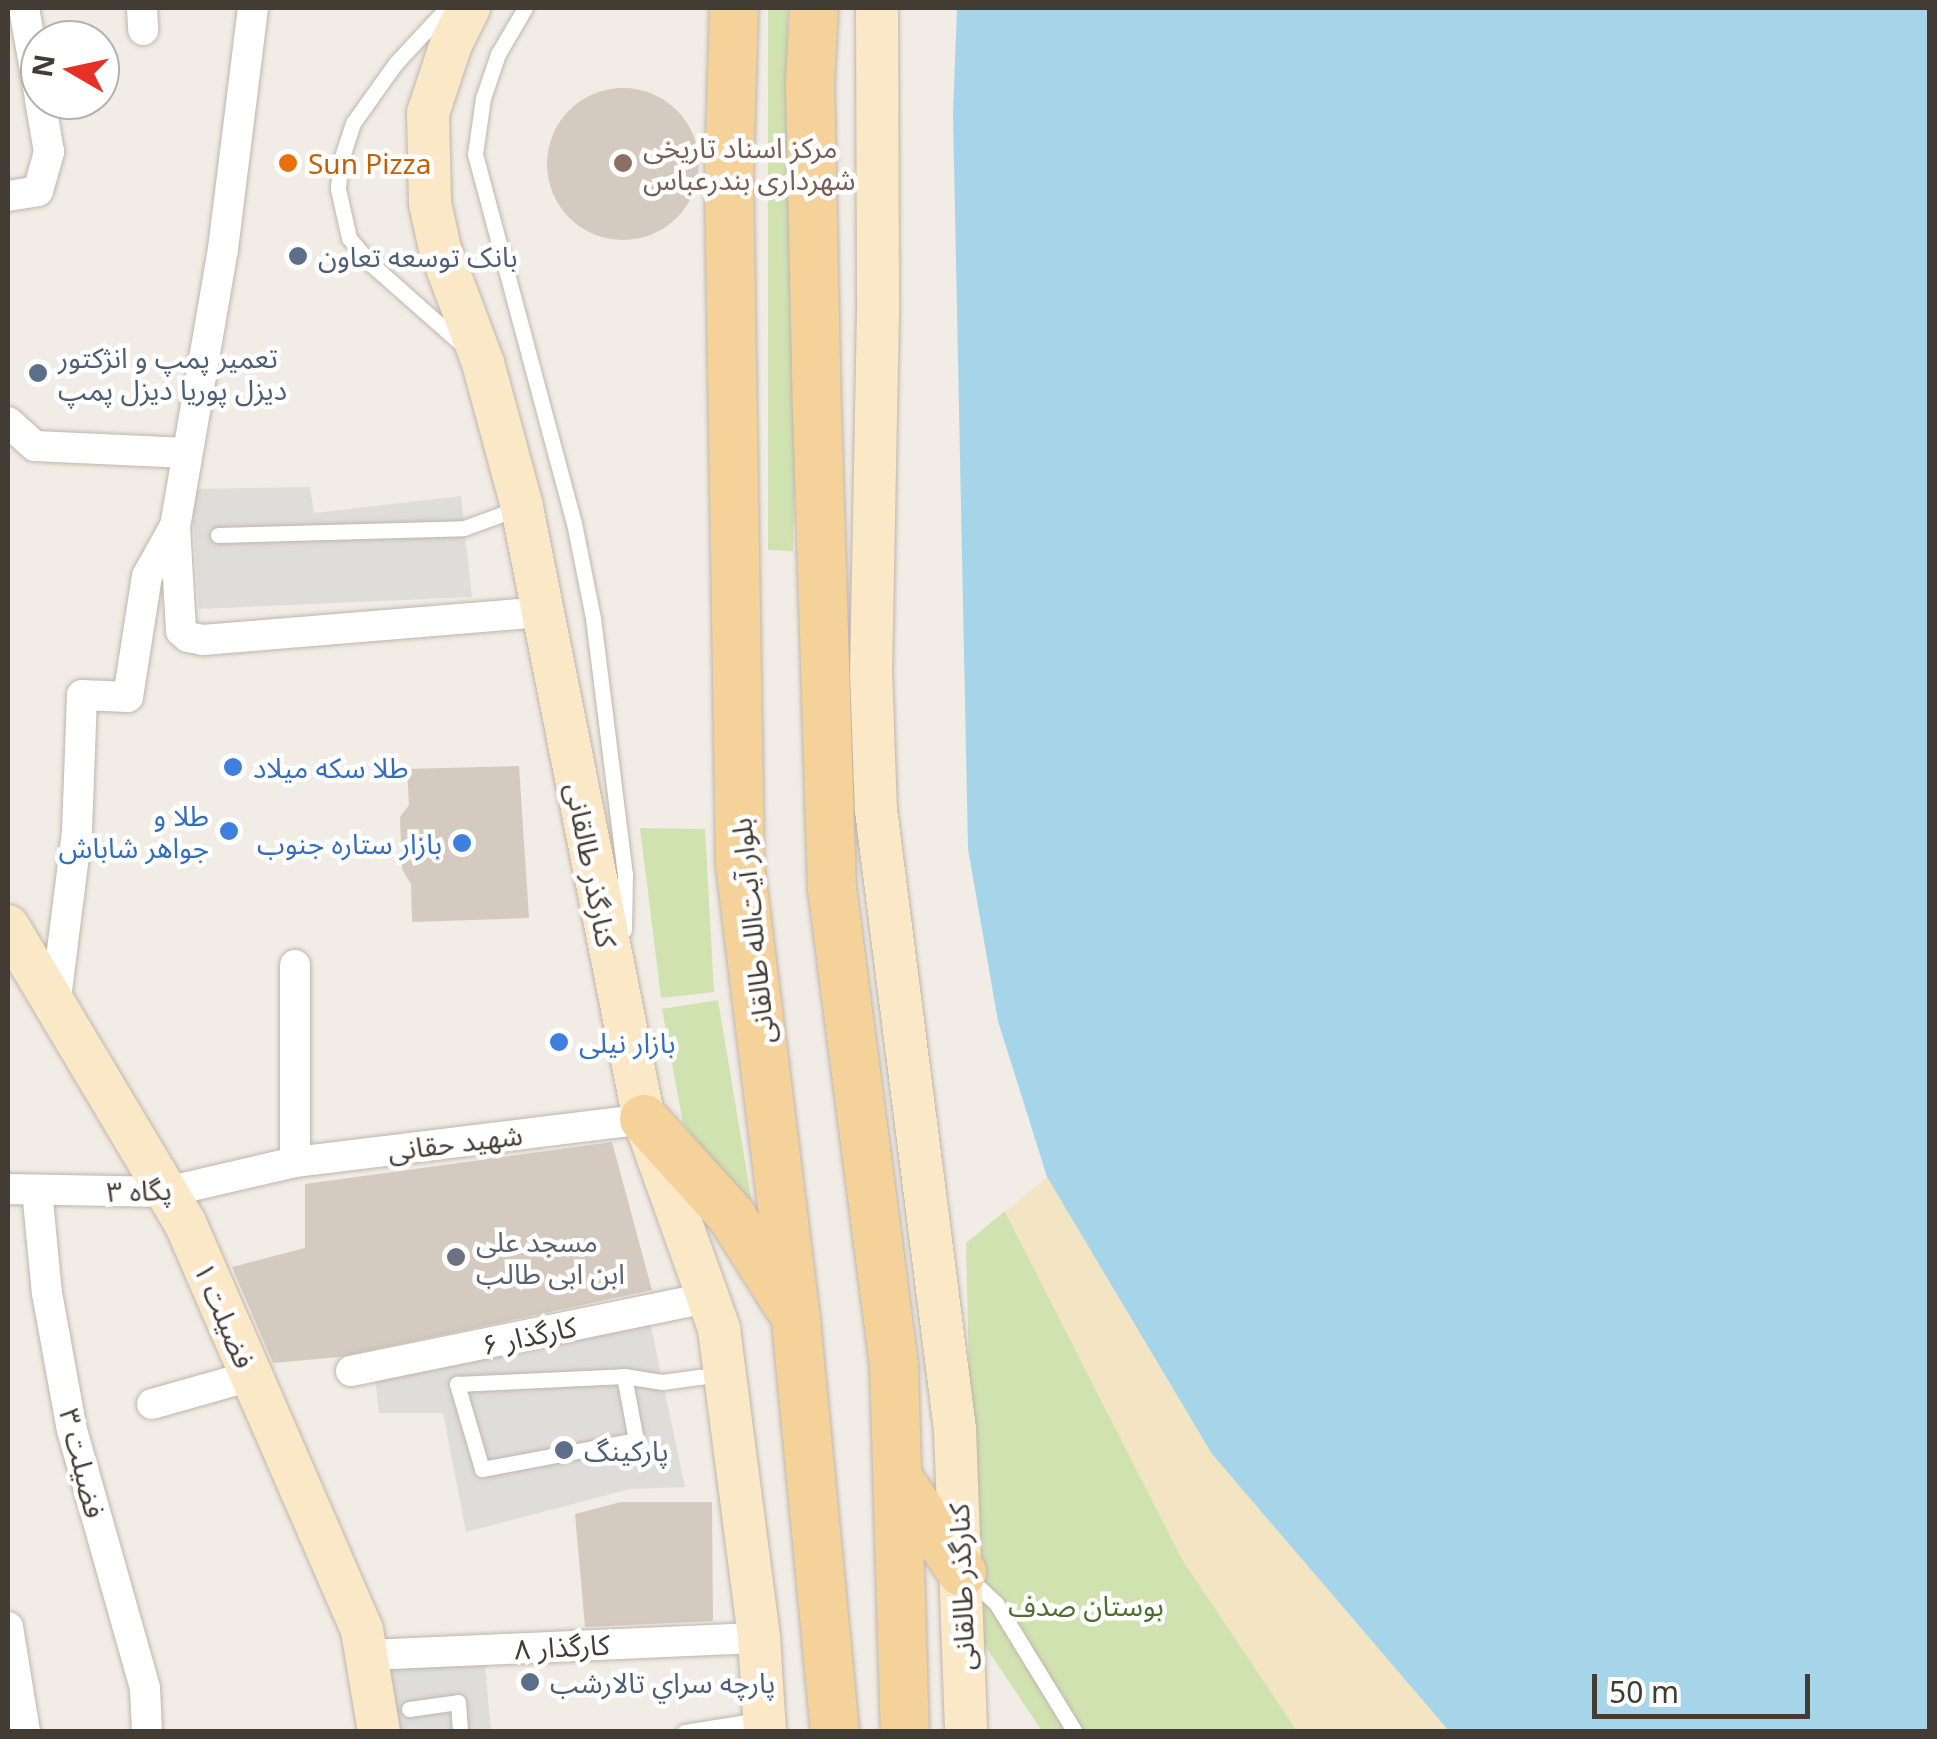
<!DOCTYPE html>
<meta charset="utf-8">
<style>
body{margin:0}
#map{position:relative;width:1937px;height:1739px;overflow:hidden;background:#f1ece5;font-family:"Noto Sans","Noto Sans Arabic",sans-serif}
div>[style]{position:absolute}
.green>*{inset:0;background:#d1e2b1}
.sand>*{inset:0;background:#f3e4c4}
.parking>*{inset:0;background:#dfddda}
.water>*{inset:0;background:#a6d5e9}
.building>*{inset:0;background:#d5cabf}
.round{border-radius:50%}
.roads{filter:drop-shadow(0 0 2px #bfb6ac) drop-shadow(0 0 2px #bfb6ac)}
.lane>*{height:15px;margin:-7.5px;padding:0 7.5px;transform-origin:7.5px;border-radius:7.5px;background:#fff}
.street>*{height:30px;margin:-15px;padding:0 15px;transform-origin:15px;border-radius:15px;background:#fff}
.secondary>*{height:42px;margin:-21px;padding:0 21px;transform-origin:21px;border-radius:21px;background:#fae8c7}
.primary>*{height:48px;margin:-24px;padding:0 24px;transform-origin:24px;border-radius:24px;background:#f5d29a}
.dots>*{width:28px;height:28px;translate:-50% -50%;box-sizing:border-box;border:5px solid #fff;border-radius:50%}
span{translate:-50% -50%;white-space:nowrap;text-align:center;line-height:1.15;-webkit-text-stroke:9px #fff;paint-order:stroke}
.education-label{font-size:28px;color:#785e54}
.left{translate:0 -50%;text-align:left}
.food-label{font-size:28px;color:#c56008}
.service-label{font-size:28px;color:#4e5e75}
.shop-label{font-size:28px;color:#366cbe}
.right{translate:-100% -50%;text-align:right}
.street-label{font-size:28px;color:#433c35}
.worship-label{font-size:28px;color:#5b616d}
.park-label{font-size:28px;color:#4d6f2e}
.frame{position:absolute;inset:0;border:10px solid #433c35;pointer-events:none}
.north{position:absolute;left:20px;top:20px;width:100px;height:100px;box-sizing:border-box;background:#fff;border:2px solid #b4b1ae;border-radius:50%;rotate:279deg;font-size:28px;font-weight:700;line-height:40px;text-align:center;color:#433c35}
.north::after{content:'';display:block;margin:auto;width:35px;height:45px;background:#e73026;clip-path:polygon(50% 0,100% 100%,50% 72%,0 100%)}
.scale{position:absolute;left:1592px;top:1674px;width:218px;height:45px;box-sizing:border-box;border:5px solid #433c35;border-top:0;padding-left:12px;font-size:30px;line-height:35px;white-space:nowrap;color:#433c35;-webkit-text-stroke:8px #fff;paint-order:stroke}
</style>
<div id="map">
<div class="green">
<div style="clip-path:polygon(768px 8px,787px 8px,796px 424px,793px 551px,768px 550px)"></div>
<div style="clip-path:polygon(640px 828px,705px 829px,714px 992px,661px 998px)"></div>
<div style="clip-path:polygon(718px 1000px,754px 1215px,683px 1123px,662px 1009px)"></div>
<div style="clip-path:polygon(1005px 1211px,1182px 1559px,1297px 1731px,1042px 1731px,975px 1631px,966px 1243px)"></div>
</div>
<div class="sand">
<div style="clip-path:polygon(1047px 1177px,1212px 1454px,1449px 1731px,1297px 1731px,1182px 1559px,1005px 1212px)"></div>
</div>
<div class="parking">
<div style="clip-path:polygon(310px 487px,314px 513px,461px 496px,472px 597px,199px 609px,191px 489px)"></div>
<div style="clip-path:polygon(649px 1317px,685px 1487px,630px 1489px,466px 1532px,443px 1413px,379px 1413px,373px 1362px)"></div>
<div style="clip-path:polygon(435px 1659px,485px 1666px,491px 1731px,394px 1731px,385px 1666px)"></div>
</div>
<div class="water">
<div style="clip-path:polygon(957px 8px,1929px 8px,1929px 1731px,1449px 1731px,1212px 1454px,1047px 1177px,998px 1021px,968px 849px,953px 115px)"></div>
</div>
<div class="building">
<div class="round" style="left:547px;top:88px;width:152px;height:152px"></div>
<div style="clip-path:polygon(519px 766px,529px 918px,412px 922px,411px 884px,402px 869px,400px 817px,409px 805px,407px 769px)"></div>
<div style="clip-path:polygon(612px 1142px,652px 1290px,339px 1357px,273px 1363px,232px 1267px,305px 1248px,305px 1184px)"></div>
<div style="clip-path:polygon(621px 1502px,712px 1502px,713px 1621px,585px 1627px,575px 1514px)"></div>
</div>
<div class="roads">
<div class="lane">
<div style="left:447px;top:8px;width:76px;rotate:132.9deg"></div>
<div style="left:395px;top:64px;width:72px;rotate:125.4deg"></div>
<div style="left:353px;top:123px;width:38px;rotate:108deg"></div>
<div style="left:341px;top:159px;width:30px;rotate:96deg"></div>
<div style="left:338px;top:189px;width:50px;rotate:77.3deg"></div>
<div style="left:349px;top:238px;width:34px;rotate:50deg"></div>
<div style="left:371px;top:264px;width:124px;rotate:41.4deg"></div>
<div style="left:525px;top:8px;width:53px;rotate:120.4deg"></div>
<div style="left:498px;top:54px;width:46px;rotate:108.8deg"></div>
<div style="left:483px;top:98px;width:57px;rotate:98.1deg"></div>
<div style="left:475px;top:154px;width:382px;rotate:75deg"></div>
<div style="left:574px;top:523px;width:97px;rotate:78.7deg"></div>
<div style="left:593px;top:618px;width:258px;rotate:82.9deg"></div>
<div style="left:625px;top:874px;width:56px;rotate:91deg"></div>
<div style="left:218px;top:535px;width:246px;rotate:-1.6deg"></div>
<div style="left:464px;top:528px;width:59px;rotate:-20deg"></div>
<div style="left:624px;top:1376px;width:65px;rotate:79.4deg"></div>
<div style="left:636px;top:1440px;width:157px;rotate:169.3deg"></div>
<div style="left:482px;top:1469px;width:89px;rotate:-106.4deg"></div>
<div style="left:457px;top:1384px;width:167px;rotate:-2.7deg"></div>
<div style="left:624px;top:1376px;width:38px;rotate:9deg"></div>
<div style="left:662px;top:1382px;width:60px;rotate:-7.7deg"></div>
<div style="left:970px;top:1579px;width:35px;rotate:43deg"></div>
<div style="left:996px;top:1603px;width:151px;rotate:58.5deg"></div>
<div style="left:409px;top:1709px;width:49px;rotate:-8.1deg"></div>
<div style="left:458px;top:1702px;width:30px;rotate:86deg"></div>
<div style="left:684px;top:1732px;width:77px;rotate:-9deg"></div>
</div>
<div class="street">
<div style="left:24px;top:8px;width:91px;rotate:79.9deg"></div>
<div style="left:142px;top:8px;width:22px;rotate:87deg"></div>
<div style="left:253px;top:8px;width:243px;rotate:97.1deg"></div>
<div style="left:223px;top:249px;width:281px;rotate:99.8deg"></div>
<div style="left:175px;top:526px;width:105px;rotate:86.7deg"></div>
<div style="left:181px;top:631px;width:9px;rotate:41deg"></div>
<div style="left:188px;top:637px;width:15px;rotate:11deg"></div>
<div style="left:203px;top:640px;width:343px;rotate:-4.7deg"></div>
<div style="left:8px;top:196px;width:30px;rotate:-9deg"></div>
<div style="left:38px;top:191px;width:41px;rotate:-74.2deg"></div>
<div style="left:49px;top:152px;width:53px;rotate:-99.8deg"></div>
<div style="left:8px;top:422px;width:36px;rotate:42deg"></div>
<div style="left:35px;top:446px;width:152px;rotate:2.6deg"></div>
<div style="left:295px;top:965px;width:197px;rotate:90deg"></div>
<div style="left:55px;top:1006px;width:175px;rotate:-82.8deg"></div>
<div style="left:77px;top:832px;width:137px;rotate:-87.9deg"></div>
<div style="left:82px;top:695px;width:46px;rotate:2.5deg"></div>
<div style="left:128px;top:697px;width:122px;rotate:-81.1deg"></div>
<div style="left:147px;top:576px;width:57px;rotate:-60.8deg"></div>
<div style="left:8px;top:1189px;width:158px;rotate:1.1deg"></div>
<div style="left:166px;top:1192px;width:132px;rotate:-13.1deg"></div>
<div style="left:295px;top:1162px;width:352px;rotate:-7deg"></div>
<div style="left:37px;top:1190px;width:103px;rotate:84.5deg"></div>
<div style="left:47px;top:1293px;width:139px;rotate:79.7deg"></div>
<div style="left:72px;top:1430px;width:268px;rotate:74.2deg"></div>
<div style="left:145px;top:1688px;width:44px;rotate:87.4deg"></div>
<div style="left:351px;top:1371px;width:364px;rotate:-11.6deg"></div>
<div style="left:152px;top:1404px;width:103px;rotate:-15.8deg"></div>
<div style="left:8px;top:1627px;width:106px;rotate:80.8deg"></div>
<div style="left:366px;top:1655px;width:393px;rotate:-2.5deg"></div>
</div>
<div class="secondary">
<div style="left:469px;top:8px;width:40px;rotate:116.6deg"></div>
<div style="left:451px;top:44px;width:73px;rotate:108.4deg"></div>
<div style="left:428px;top:113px;width:90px;rotate:88.7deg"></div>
<div style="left:430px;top:203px;width:47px;rotate:77.7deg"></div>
<div style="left:440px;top:249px;width:122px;rotate:69.3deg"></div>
<div style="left:483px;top:363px;width:149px;rotate:74.8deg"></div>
<div style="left:522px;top:507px;width:624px;rotate:78.73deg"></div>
<div style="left:644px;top:1119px;width:223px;rotate:70.3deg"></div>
<div style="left:719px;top:1329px;width:312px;rotate:82.6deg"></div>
<div style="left:759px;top:1638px;width:94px;rotate:86.3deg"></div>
<div style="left:877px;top:8px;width:303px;rotate:89.8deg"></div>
<div style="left:878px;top:311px;width:359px;rotate:91.1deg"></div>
<div style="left:871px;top:670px;width:140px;rotate:88deg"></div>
<div style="left:876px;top:810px;width:624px;rotate:82.73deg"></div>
<div style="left:955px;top:1429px;width:303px;rotate:87.9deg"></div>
<div style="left:8px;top:926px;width:346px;rotate:59.2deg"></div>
<div style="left:185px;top:1223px;width:444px;rotate:66.5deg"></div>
<div style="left:362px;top:1630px;width:103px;rotate:80.5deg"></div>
</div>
<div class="primary">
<div style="left:734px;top:8px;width:170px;rotate:91.7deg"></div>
<div style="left:729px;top:178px;width:686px;rotate:89.08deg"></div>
<div style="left:740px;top:864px;width:459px;rotate:83deg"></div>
<div style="left:796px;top:1320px;width:414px;rotate:84.6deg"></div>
<div style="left:814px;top:8px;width:74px;rotate:93.1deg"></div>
<div style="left:810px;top:82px;width:329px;rotate:88.8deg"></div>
<div style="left:817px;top:411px;width:477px;rotate:88.2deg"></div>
<div style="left:832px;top:888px;width:483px;rotate:82.6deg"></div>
<div style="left:894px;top:1367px;width:365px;rotate:88.3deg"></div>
<div style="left:644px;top:1119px;width:130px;rotate:47.8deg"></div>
<div style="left:731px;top:1215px;width:107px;rotate:57.7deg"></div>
<div style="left:898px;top:1478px;width:114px;rotate:55.8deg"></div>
</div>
</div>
<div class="dots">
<div style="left:288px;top:163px;background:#e8710a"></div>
<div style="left:623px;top:163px;background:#8d6e63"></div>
<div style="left:298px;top:256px;background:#5c6f8a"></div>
<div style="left:38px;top:373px;background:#5c6f8a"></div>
<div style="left:233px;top:767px;background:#3f7fe0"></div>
<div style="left:229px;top:831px;background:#3f7fe0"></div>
<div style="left:462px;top:843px;background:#3f7fe0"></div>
<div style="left:559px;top:1042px;background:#3f7fe0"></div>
<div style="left:456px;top:1257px;background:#6b7280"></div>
<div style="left:564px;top:1450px;background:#5c6f8a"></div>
<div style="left:530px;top:1682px;background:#5c6f8a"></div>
</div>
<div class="education-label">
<span class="left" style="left:643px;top:163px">مرکز اسناد تاریخی<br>شهرداری بندرعباس</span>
</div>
<div class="food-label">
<span class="left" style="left:308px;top:163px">Sun Pizza</span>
</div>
<div class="service-label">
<span class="left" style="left:318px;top:256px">بانک توسعه تعاون</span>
<span class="left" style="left:58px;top:373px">تعمیر پمپ و انژکتور<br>دیزل پوریا دیزل پمپ</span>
<span class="left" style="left:584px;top:1450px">پارکینگ</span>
<span class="left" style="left:550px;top:1682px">پارچه سراي تالارشب</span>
</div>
<div class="shop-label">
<span class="left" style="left:253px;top:767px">طلا سکه میلاد</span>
<span class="right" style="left:209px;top:831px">طلا و<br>جواهر شاباش</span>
<span class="right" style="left:442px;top:843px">بازار ستاره جنوب</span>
<span class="left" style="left:579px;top:1042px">بازار نیلی</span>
</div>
<div class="street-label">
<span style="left:592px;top:865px;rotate:79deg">کنارگذر طالقانی</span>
<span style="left:752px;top:931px;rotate:-96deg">بلوار آیت‌الله طالقانی</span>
<span style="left:455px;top:1142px;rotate:-7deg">شهید حقانی</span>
<span style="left:139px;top:1190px;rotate:-2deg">پگاه ۳</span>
<span style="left:225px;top:1315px;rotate:67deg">فضیلت ۱</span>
<span style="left:529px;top:1335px;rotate:-12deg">کارگذار ۶</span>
<span style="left:83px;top:1463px;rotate:76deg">فضیلت ۳</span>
<span style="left:961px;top:1587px;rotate:-92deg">کنارگذر طالقانی</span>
<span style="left:562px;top:1646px;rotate:-3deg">کارگذار ۸</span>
</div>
<div class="worship-label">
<span class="left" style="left:476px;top:1257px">مسجد علی<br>ابن ابی طالب</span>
</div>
<div class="park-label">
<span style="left:1086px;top:1605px">بوستان صدف</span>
</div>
<div class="frame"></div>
<div class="north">N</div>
<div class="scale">50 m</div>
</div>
